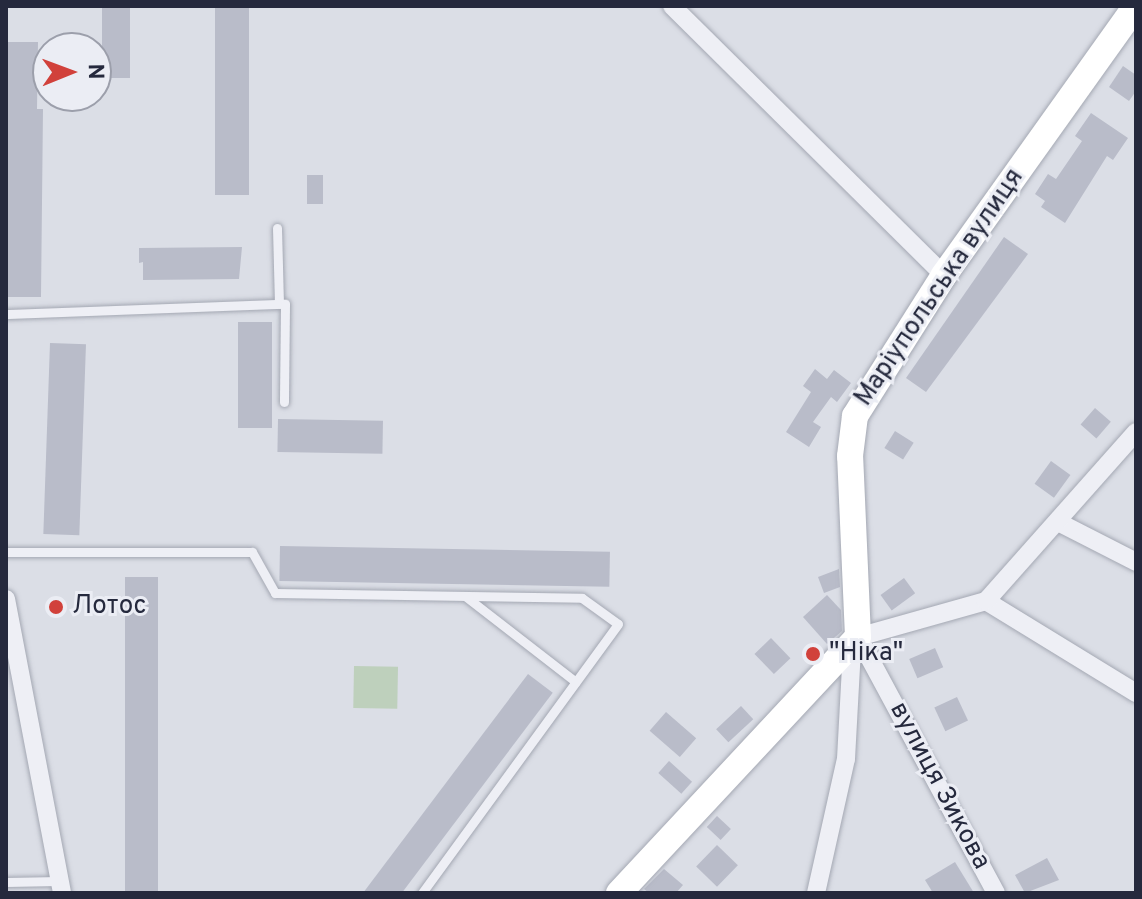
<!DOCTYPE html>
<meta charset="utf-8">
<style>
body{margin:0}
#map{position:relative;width:1142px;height:899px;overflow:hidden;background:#dbdee6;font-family:Overpass,sans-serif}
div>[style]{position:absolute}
.green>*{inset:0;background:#bed0bc;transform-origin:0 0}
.building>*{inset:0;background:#b9bcc9;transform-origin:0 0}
.roads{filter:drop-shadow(0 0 2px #a4a8b3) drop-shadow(0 0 2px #a4a8b3)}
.lane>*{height:9px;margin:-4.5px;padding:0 4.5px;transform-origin:4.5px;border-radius:4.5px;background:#eeeff5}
.street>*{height:18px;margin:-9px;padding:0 9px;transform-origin:9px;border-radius:9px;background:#eeeff5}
.secondary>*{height:26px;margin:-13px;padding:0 13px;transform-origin:13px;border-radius:13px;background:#fff}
.dots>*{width:22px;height:22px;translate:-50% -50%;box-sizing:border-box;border:4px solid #ebedf4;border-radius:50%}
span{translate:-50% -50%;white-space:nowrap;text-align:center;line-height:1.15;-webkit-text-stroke:6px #ebedf4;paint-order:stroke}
.street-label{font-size:26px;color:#25293d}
.poi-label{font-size:26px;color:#25293d}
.left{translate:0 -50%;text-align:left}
.frame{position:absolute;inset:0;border:8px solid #25293d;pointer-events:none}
.north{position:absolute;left:32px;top:32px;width:80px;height:80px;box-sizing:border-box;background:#ebedf4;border:2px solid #9c9fab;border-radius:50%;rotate:89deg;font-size:22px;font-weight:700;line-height:32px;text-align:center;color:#25293d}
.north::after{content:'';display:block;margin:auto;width:28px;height:36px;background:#d1413b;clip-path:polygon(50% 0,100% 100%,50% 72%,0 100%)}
</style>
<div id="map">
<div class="green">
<div style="left:354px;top:666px;width:44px;height:42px;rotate:1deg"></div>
</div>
<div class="building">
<div style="left:102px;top:6px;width:28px;height:72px"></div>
<div style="left:215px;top:6px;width:34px;height:189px"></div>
<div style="clip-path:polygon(6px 42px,38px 42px,37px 109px,43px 109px,41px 297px,6px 297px)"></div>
<div style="clip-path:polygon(1123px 66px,1136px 75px,1136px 91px,1129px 101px,1109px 87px)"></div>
<div style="clip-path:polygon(1091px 113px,1128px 138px,1113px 160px,1107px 156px,1065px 223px,1041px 207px,1045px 201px,1035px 194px,1048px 174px,1056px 179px,1082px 141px,1075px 136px)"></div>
<div style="left:307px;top:175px;width:16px;height:29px"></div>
<div style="clip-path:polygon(1004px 237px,1028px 254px,926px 392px,906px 378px)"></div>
<div style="clip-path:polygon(242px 247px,239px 279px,143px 280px,143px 262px,139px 263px,139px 248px)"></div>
<div style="left:238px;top:322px;width:34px;height:106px"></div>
<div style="left:50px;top:343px;width:36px;height:191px;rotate:2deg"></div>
<div style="clip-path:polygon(815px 369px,827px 379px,834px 370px,851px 383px,837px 402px,831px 397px,813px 422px,821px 427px,809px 447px,786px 432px,811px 392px,803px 386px)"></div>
<div style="left:1095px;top:408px;width:21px;height:22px;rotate:41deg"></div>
<div style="left:278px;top:419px;width:105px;height:33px;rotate:1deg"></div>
<div style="left:895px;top:431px;width:22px;height:20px;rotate:32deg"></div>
<div style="left:1051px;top:461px;width:24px;height:28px;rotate:36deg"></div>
<div style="left:280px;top:546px;width:330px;height:35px;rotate:1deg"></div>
<div style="clip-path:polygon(839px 569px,840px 587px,824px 593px,818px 577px)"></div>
<div style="left:125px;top:577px;width:33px;height:316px"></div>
<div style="left:904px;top:578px;width:19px;height:29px;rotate:54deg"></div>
<div style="clip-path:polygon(827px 595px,841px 610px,842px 631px,827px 644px,803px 617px)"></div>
<div style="left:771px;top:638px;width:28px;height:23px;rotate:46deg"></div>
<div style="left:935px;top:648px;width:21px;height:28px;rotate:67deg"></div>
<div style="left:528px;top:674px;width:31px;height:272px;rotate:37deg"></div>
<div style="left:957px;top:697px;width:26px;height:25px;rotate:65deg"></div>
<div style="left:741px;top:706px;width:18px;height:34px;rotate:47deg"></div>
<div style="left:666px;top:712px;width:40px;height:25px;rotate:41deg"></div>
<div style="left:669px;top:761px;width:31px;height:16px;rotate:42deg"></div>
<div style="left:717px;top:816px;width:19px;height:15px;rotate:43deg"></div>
<div style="left:717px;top:845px;width:29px;height:30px;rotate:44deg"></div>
<div style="clip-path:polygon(1047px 858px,1059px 880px,1025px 893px,1015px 875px)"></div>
<div style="clip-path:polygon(955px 862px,974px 893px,933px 893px,925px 880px)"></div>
<div style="clip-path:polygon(664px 869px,683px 885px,676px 893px,649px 893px,644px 889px)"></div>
</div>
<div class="roads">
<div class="lane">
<div style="left:277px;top:228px;width:76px;rotate:88.5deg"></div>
<div style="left:6px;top:314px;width:279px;rotate:-2.1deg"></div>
<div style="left:285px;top:304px;width:98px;rotate:90.6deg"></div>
<div style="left:6px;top:552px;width:246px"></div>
<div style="left:252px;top:552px;width:47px;rotate:60.7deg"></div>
<div style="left:275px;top:593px;width:307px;rotate:0.9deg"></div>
<div style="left:582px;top:598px;width:44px;rotate:35.8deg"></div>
<div style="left:618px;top:624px;width:333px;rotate:126.1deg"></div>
<div style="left:465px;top:596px;width:140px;rotate:37.8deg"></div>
<div style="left:6px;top:882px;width:53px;rotate:-1.1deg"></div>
</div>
<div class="street">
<div style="left:672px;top:6px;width:383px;rotate:44.7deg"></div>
<div style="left:1058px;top:522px;width:88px;rotate:27.1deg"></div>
<div style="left:6px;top:599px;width:299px;rotate:79.2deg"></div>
<div style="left:986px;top:601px;width:176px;rotate:31.5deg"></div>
<div style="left:816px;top:893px;width:137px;rotate:-77.4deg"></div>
<div style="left:846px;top:759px;width:111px;rotate:-86.9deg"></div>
<div style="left:996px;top:893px;width:291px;rotate:-118.3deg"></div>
<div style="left:858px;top:637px;width:133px;rotate:-15.7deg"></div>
<div style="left:986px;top:601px;width:226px;rotate:-48.4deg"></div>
</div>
<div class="secondary">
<div style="left:619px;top:893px;width:350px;rotate:-47deg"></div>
<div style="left:858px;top:637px;width:181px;rotate:-92.5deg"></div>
<div style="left:850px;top:456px;width:40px;rotate:-82.9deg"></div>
<div style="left:855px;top:416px;width:167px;rotate:-57.7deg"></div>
<div style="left:944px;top:275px;width:330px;rotate:-54.5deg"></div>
</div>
</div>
<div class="dots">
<div style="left:56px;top:607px;background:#d1413b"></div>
<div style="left:813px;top:654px;background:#d1413b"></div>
</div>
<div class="street-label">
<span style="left:940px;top:288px;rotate:-56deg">Маріупольська вулиця</span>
<span style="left:939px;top:786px;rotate:62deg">вулиця Зикова</span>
</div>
<div class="poi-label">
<span class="left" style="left:72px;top:607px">Лотос</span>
<span class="left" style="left:829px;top:654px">"Ніка"</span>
</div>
<div class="frame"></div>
<div class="north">N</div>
</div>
